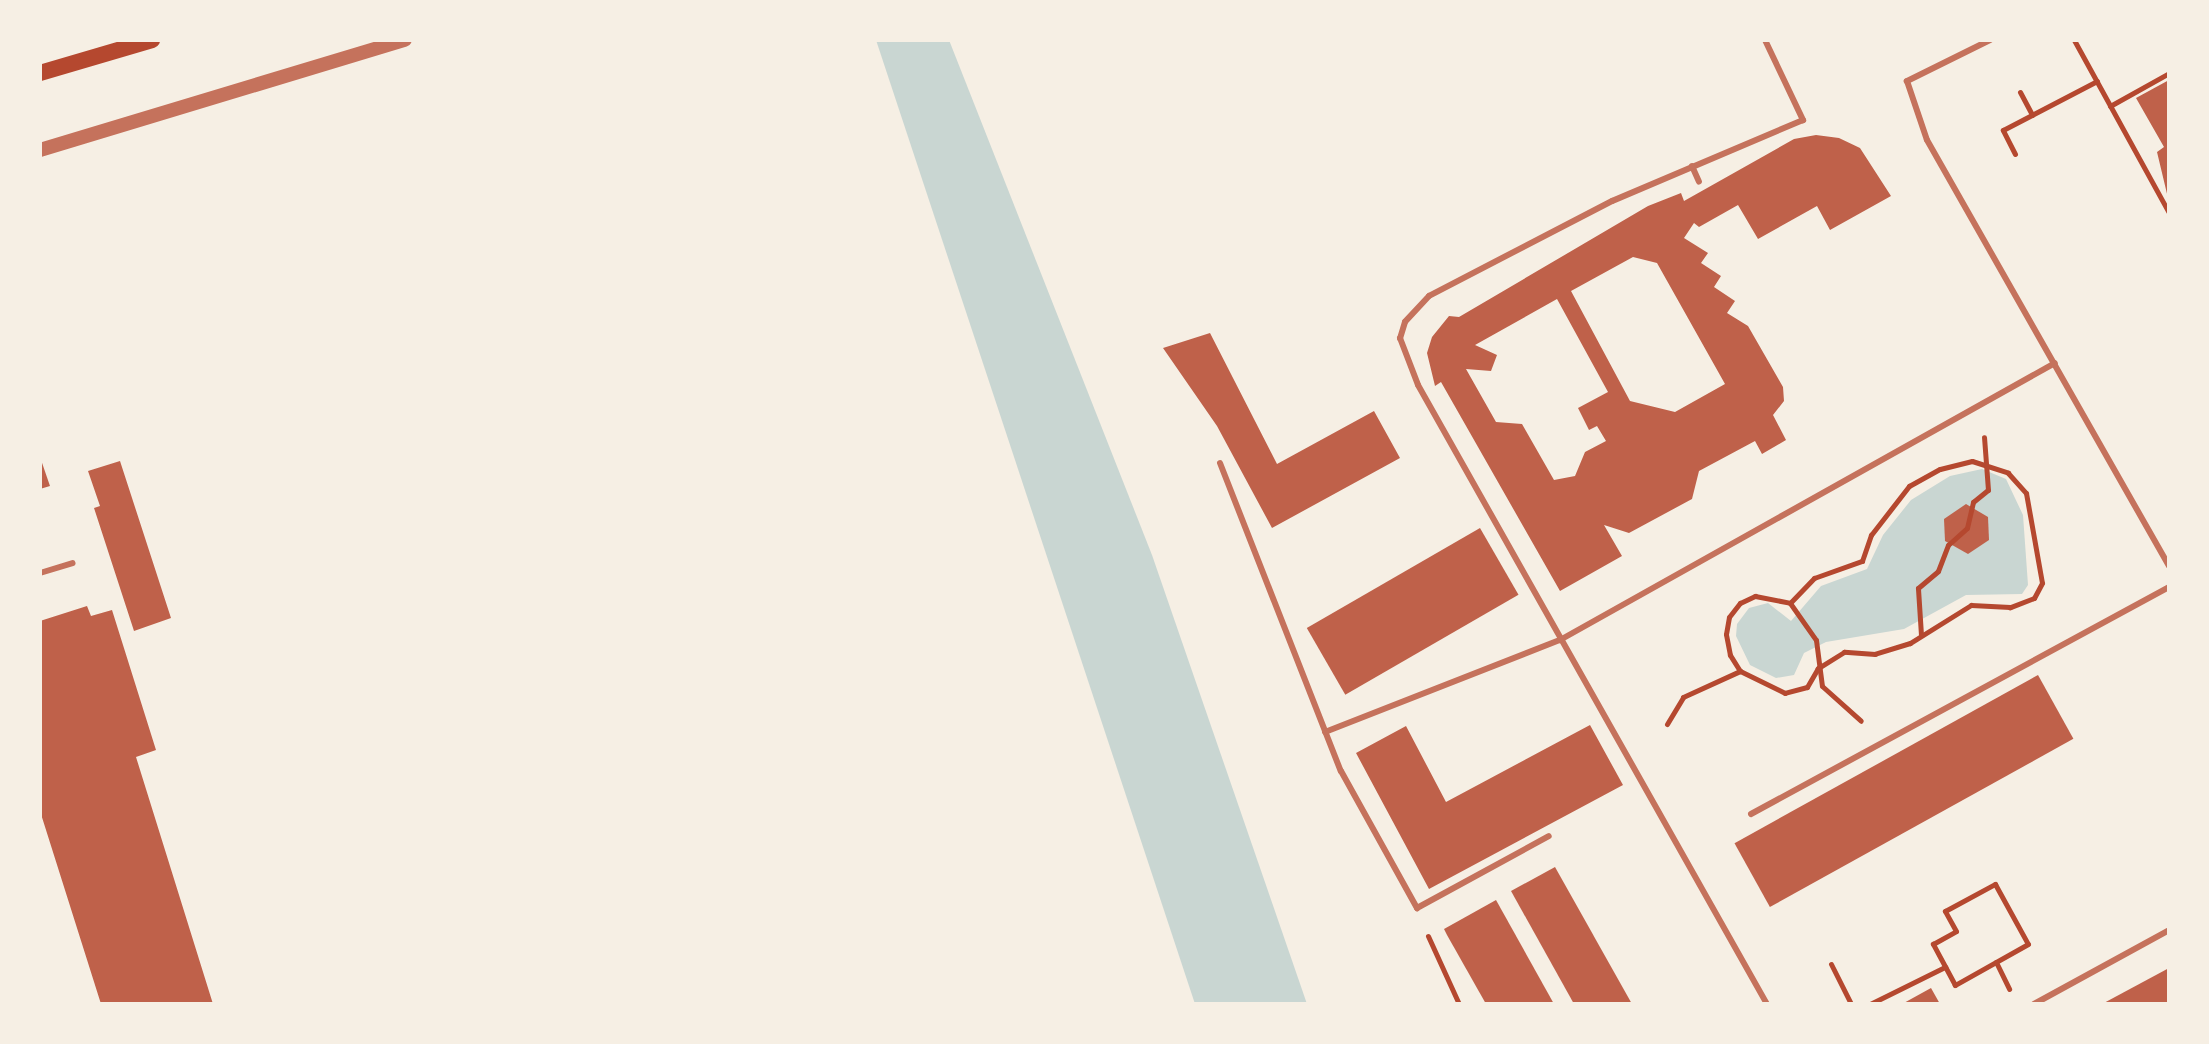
<!DOCTYPE html>
<style>
body{margin:0}
#map{position:relative;width:2209px;height:1044px;overflow:hidden;background:#f6efe4;font-family:Figtree,sans-serif}
div>[style]{position:absolute}
.water>*{inset:0;background:#c9d6d2}
.building>*{inset:0;background:#bf614a;transform-origin:0 0}
.path>*{height:5px;margin:-2.5px;padding:0 2.5px;transform-origin:2.5px;border-radius:2.5px;background:#b5482f}
.service>*{height:6px;margin:-3px;padding:0 3px;transform-origin:3px;border-radius:3px;background:#c5725c}
.tertiary>*{height:14px;margin:-7px;padding:0 7px;transform-origin:7px;border-radius:7px;background:#c5725c}
.secondary>*{height:16px;margin:-8px;padding:0 8px;transform-origin:8px;border-radius:8px;background:#b5482f}
span{translate:-50% -50%;white-space:nowrap;text-align:center;line-height:1.15;-webkit-text-stroke:8px #f6efe4;paint-order:stroke}
.frame{position:absolute;inset:0;border:42px solid #f6efe4;pointer-events:none}
</style>
<div id="map">
<div class="water">
<div style="clip-path:polygon(876px 40px,949px 40px,1152px 555px,1307px 1004px,1195px 1004px)"></div>
<div style="clip-path:polygon(1982px 469px,2006px 479px,2023px 515px,2028px 585px,2022px 594px,1966px 595px,1904px 629px,1826px 642px,1804px 653px,1794px 675px,1776px 678px,1750px 665px,1736px 636px,1737px 624px,1749px 608px,1768px 603px,1791px 621px,1821px 586px,1867px 569px,1883px 535px,1911px 500px,1950px 476px)"></div>
</div>
<div class="building">
<div style="clip-path:polygon(2169px 80px,2169px 198px,2168px 198px,2157px 152px,2164px 147px,2136px 98px)"></div>
<div style="clip-path:polygon(evenodd,1816px 135px,1839px 138px,1860px 148px,1891px 196px,1830px 230px,1817px 206px,1758px 239px,1738px 205px,1699px 227px,1694px 223px,1684px 238px,1708px 253px,1701px 263px,1721px 276px,1714px 287px,1735px 301px,1727px 313px,1748px 326px,1783px 387px,1784px 401px,1773px 415px,1786px 440px,1762px 454px,1755px 441px,1699px 471px,1692px 499px,1629px 533px,1604px 525px,1622px 556px,1560px 591px,1441px 382px,1435px 386px,1427px 353px,1432px 337px,1449px 316px,1459px 317px,1648px 206px,1681px 193px,1684px 201px,1794px 139px,1816px 135px,1633px 257px,1657px 263px,1725px 384px,1675px 412px,1630px 401px,1571px 291px,1633px 257px,1816px 135px,1557px 299px,1608px 392px,1578px 408px,1589px 430px,1597px 426px,1606px 441px,1585px 452px,1575px 476px,1554px 480px,1522px 424px,1496px 422px,1466px 369px,1491px 371px,1497px 355px,1475px 345px,1557px 299px)"></div>
<div style="clip-path:polygon(1210px 333px,1277px 464px,1374px 411px,1400px 458px,1272px 528px,1217px 426px,1163px 348px)"></div>
<div style="clip-path:polygon(40px 457px,50px 486px,40px 489px)"></div>
<div style="clip-path:polygon(120px 461px,171px 618px,134px 631px,94px 508px,100px 506px,88px 471px)"></div>
<div style="clip-path:polygon(1966px 504px,1988px 517px,1989px 540px,1968px 554px,1945px 541px,1944px 519px)"></div>
<div style="left:1480px;top:528px;width:77px;height:200px;rotate:60deg"></div>
<div style="clip-path:polygon(87px 606px,91px 616px,112px 610px,156px 750px,136px 757px,213px 1004px,101px 1004px,40px 811px,40px 621px)"></div>
<div style="left:2038px;top:675px;width:73px;height:347px;rotate:61deg"></div>
<div style="clip-path:polygon(1590px 725px,1623px 785px,1429px 889px,1356px 753px,1406px 726px,1446px 802px)"></div>
<div style="clip-path:polygon(1555px 867px,1632px 1004px,1574px 1004px,1511px 891px)"></div>
<div style="clip-path:polygon(1496px 900px,1554px 1004px,1486px 1004px,1447px 935px,1444px 929px)"></div>
<div style="clip-path:polygon(2169px 968px,2169px 1004px,2102px 1004px)"></div>
<div style="clip-path:polygon(1931px 988px,1940px 1004px,1902px 1004px)"></div>
</div>
<div class="path">
<div style="left:2074px;top:40px;width:197px;rotate:61.2deg"></div>
<div style="left:2020px;top:92px;width:26px;rotate:62deg"></div>
<div style="left:2110px;top:106px;width:68px;rotate:-29.2deg"></div>
<div style="left:2015px;top:154px;width:27px;rotate:-117deg"></div>
<div style="left:2003px;top:130px;width:106px;rotate:-27.5deg"></div>
<div style="left:1972px;top:461px;width:38px;rotate:18deg"></div>
<div style="left:2008px;top:473px;width:27px;rotate:48deg"></div>
<div style="left:2026px;top:493px;width:91px;rotate:79.9deg"></div>
<div style="left:2042px;top:583px;width:17px;rotate:118deg"></div>
<div style="left:2034px;top:598px;width:26px;rotate:159deg"></div>
<div style="left:2010px;top:607px;width:39px;rotate:-177deg"></div>
<div style="left:1971px;top:605px;width:72px;rotate:148.1deg"></div>
<div style="left:1910px;top:643px;width:37px;rotate:163deg"></div>
<div style="left:1875px;top:654px;width:31px;rotate:-176deg"></div>
<div style="left:1844px;top:652px;width:31px;rotate:148deg"></div>
<div style="left:1818px;top:668px;width:22px;rotate:120deg"></div>
<div style="left:1807px;top:687px;width:23px;rotate:165deg"></div>
<div style="left:1785px;top:693px;width:50px;rotate:-153.9deg"></div>
<div style="left:1740px;top:671px;width:19px;rotate:-122deg"></div>
<div style="left:1730px;top:655px;width:21px;rotate:-101deg"></div>
<div style="left:1726px;top:634px;width:17px;rotate:-80deg"></div>
<div style="left:1729px;top:617px;width:18px;rotate:-52deg"></div>
<div style="left:1740px;top:603px;width:17px;rotate:-25deg"></div>
<div style="left:1755px;top:596px;width:36px;rotate:11deg"></div>
<div style="left:1790px;top:603px;width:35px;rotate:-46deg"></div>
<div style="left:1814px;top:578px;width:51px;rotate:-19.5deg"></div>
<div style="left:1862px;top:561px;width:28px;rotate:-71deg"></div>
<div style="left:1871px;top:535px;width:62px;rotate:-52.2deg"></div>
<div style="left:1909px;top:486px;width:35px;rotate:-29deg"></div>
<div style="left:1940px;top:469px;width:33px;rotate:-14deg"></div>
<div style="left:1790px;top:603px;width:45px;rotate:54.9deg"></div>
<div style="left:1816px;top:640px;width:46px;rotate:82.6deg"></div>
<div style="left:1822px;top:686px;width:52px;rotate:41.9deg"></div>
<div style="left:1921px;top:635px;width:47px;rotate:-93.7deg"></div>
<div style="left:1918px;top:588px;width:26px;rotate:-40deg"></div>
<div style="left:1938px;top:571px;width:28px;rotate:-69deg"></div>
<div style="left:1948px;top:545px;width:25px;rotate:-42deg"></div>
<div style="left:1967px;top:528px;width:27px;rotate:-77deg"></div>
<div style="left:1973px;top:502px;width:19px;rotate:-39deg"></div>
<div style="left:1988px;top:490px;width:53px;rotate:-94.3deg"></div>
<div style="left:1667px;top:724px;width:31px;rotate:-59deg"></div>
<div style="left:1683px;top:697px;width:63px;rotate:-24.5deg"></div>
<div style="left:1995px;top:884px;width:68px;rotate:61.2deg"></div>
<div style="left:2028px;top:944px;width:84px;rotate:150.7deg"></div>
<div style="left:1955px;top:985px;width:47px;rotate:-118.2deg"></div>
<div style="left:1933px;top:944px;width:26px;rotate:-29deg"></div>
<div style="left:1956px;top:931px;width:23px;rotate:-119deg"></div>
<div style="left:1945px;top:911px;width:57px;rotate:-28.4deg"></div>
<div style="left:1428px;top:936px;width:75px;rotate:65.5deg"></div>
<div style="left:1996px;top:962px;width:30px;rotate:64deg"></div>
<div style="left:1831px;top:964px;width:45px;rotate:63.4deg"></div>
<div style="left:1870px;top:1004px;width:84px;rotate:-26.3deg"></div>
</div>
<div class="service">
<div style="left:1765px;top:40px;width:89px;rotate:64.6deg"></div>
<div style="left:1803px;top:120px;width:207px;rotate:157deg"></div>
<div style="left:1612px;top:201px;width:206px;rotate:152.6deg"></div>
<div style="left:1429px;top:296px;width:35px;rotate:133deg"></div>
<div style="left:1405px;top:322px;width:17px;rotate:107deg"></div>
<div style="left:1400px;top:338px;width:50px;rotate:69deg"></div>
<div style="left:1418px;top:385px;width:711px;rotate:60.59deg"></div>
<div style="left:1990px;top:40px;width:93px;rotate:153.7deg"></div>
<div style="left:1907px;top:81px;width:62px;rotate:71.3deg"></div>
<div style="left:1927px;top:140px;width:490px;rotate:60.4deg"></div>
<div style="left:1692px;top:166px;width:17px;rotate:66deg"></div>
<div style="left:1220px;top:463px;width:331px;rotate:68.6deg"></div>
<div style="left:1341px;top:771px;width:157px;rotate:61deg"></div>
<div style="left:1417px;top:908px;width:150px;rotate:-28.6deg"></div>
<div style="left:40px;top:573px;width:34px;rotate:-17deg"></div>
<div style="left:1325px;top:732px;width:252px;rotate:-21.4deg"></div>
<div style="left:1560px;top:640px;width:567px;rotate:-29.23deg"></div>
<div style="left:1751px;top:814px;width:476px;rotate:-28.5deg"></div>
<div style="left:2034px;top:1004px;width:154px;rotate:-28.7deg"></div>
</div>
<div class="tertiary">
<div style="left:40px;top:150px;width:381px;rotate:-16.8deg"></div>
</div>
<div class="secondary">
<div style="left:40px;top:73px;width:117px;rotate:-16.4deg"></div>
</div>
<div class="frame"></div>
</div>
